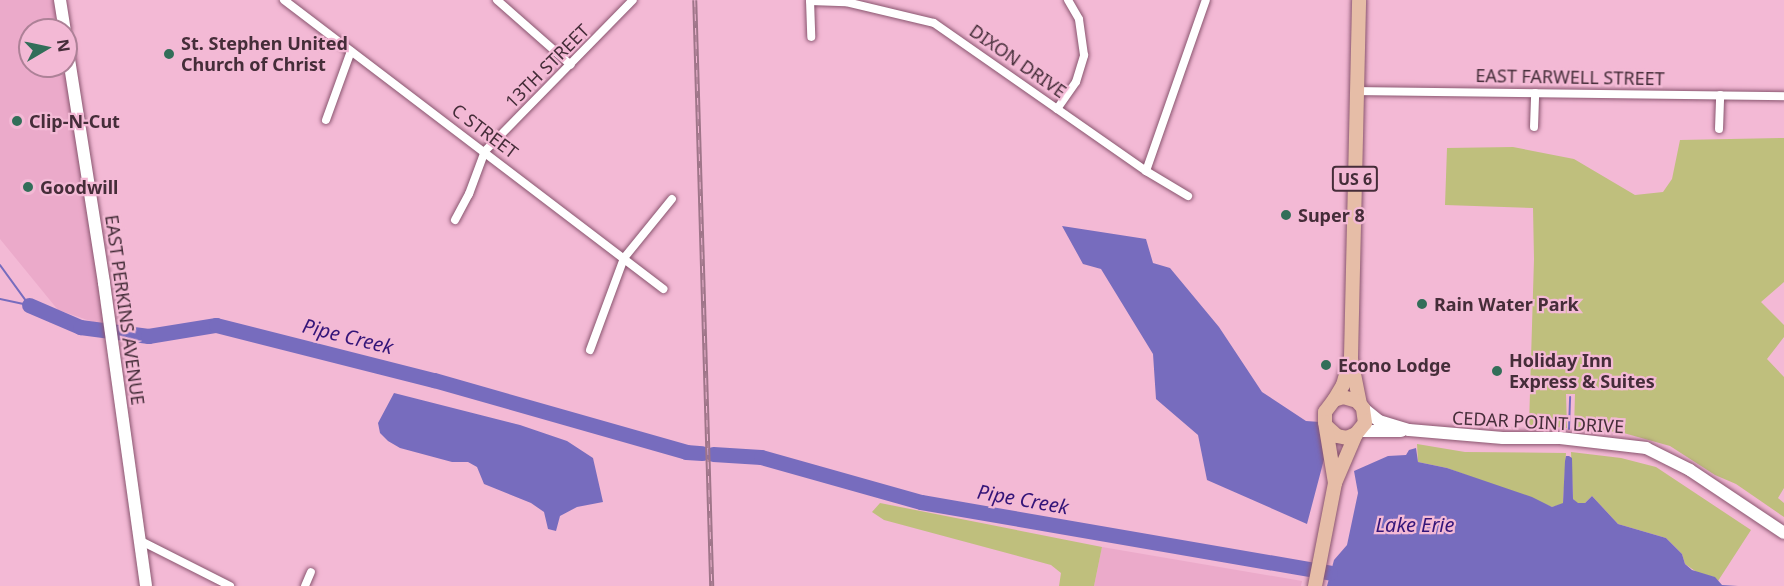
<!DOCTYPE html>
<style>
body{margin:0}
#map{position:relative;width:1784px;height:586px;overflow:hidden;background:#f3b9d5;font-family:"Noto Sans",sans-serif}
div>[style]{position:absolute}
.built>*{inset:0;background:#ebaaca}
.green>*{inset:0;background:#bfbf7d}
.water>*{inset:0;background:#776cbe}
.stream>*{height:2px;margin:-1px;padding:0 1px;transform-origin:1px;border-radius:1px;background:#776cbe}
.river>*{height:15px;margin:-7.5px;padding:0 7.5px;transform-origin:7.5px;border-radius:7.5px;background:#776cbe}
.roads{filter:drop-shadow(0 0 2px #89556f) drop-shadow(0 0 2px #89556f)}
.minor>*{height:8px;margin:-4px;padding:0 4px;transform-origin:4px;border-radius:4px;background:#fff}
.secondary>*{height:12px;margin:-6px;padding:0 6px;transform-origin:6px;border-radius:6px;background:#fff}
.primary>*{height:14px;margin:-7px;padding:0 7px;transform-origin:7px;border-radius:7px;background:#e6bda7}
.rail>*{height:4.5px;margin-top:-2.25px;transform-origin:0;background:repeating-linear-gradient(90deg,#f3b9d5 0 7px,#9f7589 0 14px);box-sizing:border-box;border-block:2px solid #9f7589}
.dots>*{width:16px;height:16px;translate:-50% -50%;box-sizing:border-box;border:3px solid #f3b9d5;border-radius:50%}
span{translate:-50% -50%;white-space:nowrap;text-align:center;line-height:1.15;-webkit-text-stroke:4.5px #f3b9d5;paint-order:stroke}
.shield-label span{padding:2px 4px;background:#f3b9d5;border:2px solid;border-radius:4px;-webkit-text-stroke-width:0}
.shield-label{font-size:16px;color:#452d39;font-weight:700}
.poi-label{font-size:18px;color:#452d39;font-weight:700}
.left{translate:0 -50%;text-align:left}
.street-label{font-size:18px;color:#452d39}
.water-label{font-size:20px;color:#341579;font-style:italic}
.north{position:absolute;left:18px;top:18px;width:60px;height:60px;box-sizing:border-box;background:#f3b9d5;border:2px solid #ad8197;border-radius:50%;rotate:81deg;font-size:16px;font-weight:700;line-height:24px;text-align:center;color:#452d39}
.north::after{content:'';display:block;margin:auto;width:21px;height:27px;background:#326e59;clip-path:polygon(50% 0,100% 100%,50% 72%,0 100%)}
</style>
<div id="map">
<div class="built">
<div style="clip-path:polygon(0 0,55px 0,60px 30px,30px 30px,30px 66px,66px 66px,105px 326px,58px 310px,0 239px)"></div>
<div style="clip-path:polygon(1102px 547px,1302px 581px,1301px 586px,1094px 586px)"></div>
</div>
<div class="green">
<div style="clip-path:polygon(1784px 138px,1784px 282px,1761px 302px,1784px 325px,1784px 337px,1767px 359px,1784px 377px,1784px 488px,1778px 498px,1784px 503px,1784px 517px,1736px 484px,1715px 475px,1670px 446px,1620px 432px,1574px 429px,1575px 394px,1566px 394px,1567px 428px,1529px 425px,1534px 259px,1533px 208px,1445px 205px,1447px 148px,1513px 147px,1574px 159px,1635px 195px,1663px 192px,1672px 179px,1680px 140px)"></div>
<div style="clip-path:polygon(1417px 444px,1465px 452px,1566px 453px,1563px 504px,1552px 507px,1447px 468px,1418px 462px)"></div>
<div style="clip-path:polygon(1571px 452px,1621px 458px,1656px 467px,1751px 530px,1718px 581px,1714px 577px,1698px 573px,1685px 564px,1682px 554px,1666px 538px,1618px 524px,1592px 496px,1585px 503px,1578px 504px,1573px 499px)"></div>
<div style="clip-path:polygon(880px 503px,1102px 547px,1094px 586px,1059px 586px,1061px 573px,1051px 565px,884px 520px,872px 512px)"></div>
</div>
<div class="water">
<div style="clip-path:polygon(1062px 226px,1146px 239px,1153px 263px,1170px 268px,1219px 327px,1262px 392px,1306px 421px,1320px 422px,1327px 448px,1307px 524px,1207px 480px,1198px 435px,1156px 399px,1153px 354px,1101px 269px,1083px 264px)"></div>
<div style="clip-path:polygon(394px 393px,520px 425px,567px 441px,593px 458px,603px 502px,577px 507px,560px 516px,556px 531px,548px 529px,544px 512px,531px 503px,484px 484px,477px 467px,468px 462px,452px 462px,400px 448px,388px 441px,380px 433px,378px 423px)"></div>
<div style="clip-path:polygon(1416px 448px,1418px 462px,1447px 468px,1532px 497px,1552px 507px,1563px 503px,1565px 461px,1566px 456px,1569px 456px,1572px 458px,1573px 499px,1578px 503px,1585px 503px,1592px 496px,1618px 524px,1666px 538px,1682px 554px,1685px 564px,1692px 570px,1715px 577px,1722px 585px,1738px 586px,1327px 586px,1334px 560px,1347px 545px,1358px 493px,1354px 471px,1388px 456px,1406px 455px,1409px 450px)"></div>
</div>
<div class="stream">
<div style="left:0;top:265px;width:49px;rotate:54.1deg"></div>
<div style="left:0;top:299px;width:30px;rotate:12deg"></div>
<div style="left:1569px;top:429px;width:32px;rotate:-88deg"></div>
</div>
<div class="river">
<div style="left:29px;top:305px;width:56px;rotate:23.3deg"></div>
<div style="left:80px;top:327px;width:69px;rotate:7.5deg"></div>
<div style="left:148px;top:336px;width:69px;rotate:-9.2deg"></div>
<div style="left:216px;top:325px;width:225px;rotate:14.2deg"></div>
<div style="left:434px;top:380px;width:262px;rotate:15.9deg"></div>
<div style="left:686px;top:452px;width:16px;rotate:4deg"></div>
<div style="left:713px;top:454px;width:48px;rotate:3.6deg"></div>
<div style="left:761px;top:457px;width:166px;rotate:15.7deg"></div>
<div style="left:921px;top:502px;width:415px;rotate:9.8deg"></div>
</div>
<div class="roads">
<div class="minor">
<div style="left:284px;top:0;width:477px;rotate:37.3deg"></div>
<div style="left:497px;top:0;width:98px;rotate:41.3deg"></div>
<div style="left:810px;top:0;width:37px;rotate:88deg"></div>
<div style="left:810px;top:1px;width:36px;rotate:2deg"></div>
<div style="left:846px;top:2px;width:90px;rotate:13.4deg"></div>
<div style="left:934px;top:23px;width:259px;rotate:34.9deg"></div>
<div style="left:1146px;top:171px;width:49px;rotate:30.8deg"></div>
<div style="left:1356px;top:91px;width:428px;rotate:0.7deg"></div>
<div style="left:1057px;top:109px;width:33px;rotate:-55deg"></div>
<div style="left:1076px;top:82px;width:28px;rotate:-73deg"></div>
<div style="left:1084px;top:55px;width:36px;rotate:-98deg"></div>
<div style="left:1079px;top:19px;width:22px;rotate:-120deg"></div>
<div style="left:326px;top:120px;width:73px;rotate:-70.1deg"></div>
<div style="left:1534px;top:127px;width:34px;rotate:-88deg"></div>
<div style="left:1719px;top:129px;width:34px;rotate:-88deg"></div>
<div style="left:1146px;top:171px;width:181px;rotate:-70.7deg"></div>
<div style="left:455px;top:220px;width:30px;rotate:-62deg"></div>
<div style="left:469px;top:194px;width:46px;rotate:-69.6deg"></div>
<div style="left:485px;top:151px;width:211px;rotate:-45.6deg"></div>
<div style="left:590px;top:350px;width:98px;rotate:-69.7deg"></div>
<div style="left:624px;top:258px;width:76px;rotate:-50.9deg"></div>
<div style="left:139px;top:540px;width:102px;rotate:26.8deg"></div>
<div style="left:305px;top:586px;width:15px;rotate:-67deg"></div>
</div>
<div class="secondary">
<div style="left:60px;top:0;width:30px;rotate:81deg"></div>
<div style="left:66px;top:40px;width:246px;rotate:81.1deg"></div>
<div style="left:104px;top:283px;width:306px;rotate:82.1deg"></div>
<div style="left:1363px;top:408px;width:21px;rotate:39deg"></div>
<div style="left:1379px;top:421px;width:31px;rotate:17deg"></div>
<div style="left:1409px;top:430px;width:94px;rotate:4.9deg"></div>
<div style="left:1503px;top:438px;width:57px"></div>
<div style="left:1560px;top:438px;width:87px;rotate:6.6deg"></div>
<div style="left:1646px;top:448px;width:49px;rotate:26.6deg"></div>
<div style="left:1690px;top:470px;width:113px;rotate:33.8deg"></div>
<div style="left:1360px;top:431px;width:41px"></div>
</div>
<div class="primary">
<div style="left:1351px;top:359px;width:46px;rotate:78.7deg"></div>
<div style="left:1334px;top:400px;width:17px;rotate:-59deg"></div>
<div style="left:1343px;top:385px;width:29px;rotate:-74deg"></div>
<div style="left:1351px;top:357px;width:357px;rotate:-88.7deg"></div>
<div style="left:1326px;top:426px;width:15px;rotate:42deg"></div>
<div style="left:1337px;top:436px;width:10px;rotate:11deg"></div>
<div style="left:1347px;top:438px;width:10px;rotate:-24deg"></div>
<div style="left:1356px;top:434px;width:14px;rotate:-51deg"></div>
<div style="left:1365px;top:423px;width:15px;rotate:-98deg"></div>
<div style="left:1363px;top:408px;width:9px;rotate:-131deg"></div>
<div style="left:1357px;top:401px;width:15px;rotate:-164deg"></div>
<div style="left:1343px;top:397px;width:9px;rotate:162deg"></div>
<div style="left:1334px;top:400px;width:15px;rotate:127deg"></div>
<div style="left:1325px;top:412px;width:10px;rotate:90deg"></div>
<div style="left:1325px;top:422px;width:62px;rotate:80.7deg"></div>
<div style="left:1315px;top:586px;width:105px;rotate:-79deg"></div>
<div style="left:1335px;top:483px;width:53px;rotate:-66.8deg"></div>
</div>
</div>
<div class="rail">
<div style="left:695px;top:0;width:586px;rotate:88.34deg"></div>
</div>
<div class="dots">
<div style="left:169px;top:54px;background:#326e59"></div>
<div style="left:17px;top:121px;background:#326e59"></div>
<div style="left:28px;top:187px;background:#326e59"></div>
<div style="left:1286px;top:215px;background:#326e59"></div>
<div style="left:1422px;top:304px;background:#326e59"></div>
<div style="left:1326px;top:365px;background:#326e59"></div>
<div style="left:1497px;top:371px;background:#326e59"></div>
</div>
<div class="shield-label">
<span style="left:1355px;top:179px">US 6</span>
</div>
<div class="poi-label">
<span class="left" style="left:181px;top:54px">St. Stephen United<br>Church of Christ</span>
<span class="left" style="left:29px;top:121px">Clip-N-Cut</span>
<span class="left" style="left:40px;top:187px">Goodwill</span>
<span class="left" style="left:1298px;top:215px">Super 8</span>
<span class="left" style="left:1434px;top:304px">Rain Water Park</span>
<span class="left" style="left:1509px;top:371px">Holiday Inn<br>Express &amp; Suites</span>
<span class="left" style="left:1338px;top:365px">Econo Lodge</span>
</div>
<div class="street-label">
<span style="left:1018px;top:61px;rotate:35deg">DIXON DRIVE</span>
<span style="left:547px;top:66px;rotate:-45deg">13TH STREET</span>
<span style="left:1570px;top:77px;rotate:1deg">EAST FARWELL STREET</span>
<span style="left:485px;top:131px;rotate:37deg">C STREET</span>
<span style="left:125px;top:310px;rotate:82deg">EAST PERKINS AVENUE</span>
<span style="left:1538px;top:422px;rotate:3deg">CEDAR POINT DRIVE</span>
</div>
<div class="water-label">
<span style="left:348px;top:336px;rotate:14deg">Pipe Creek</span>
<span style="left:1023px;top:499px;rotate:10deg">Pipe Creek</span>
<span style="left:1415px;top:524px">Lake Erie</span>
</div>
<div class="north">N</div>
</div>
